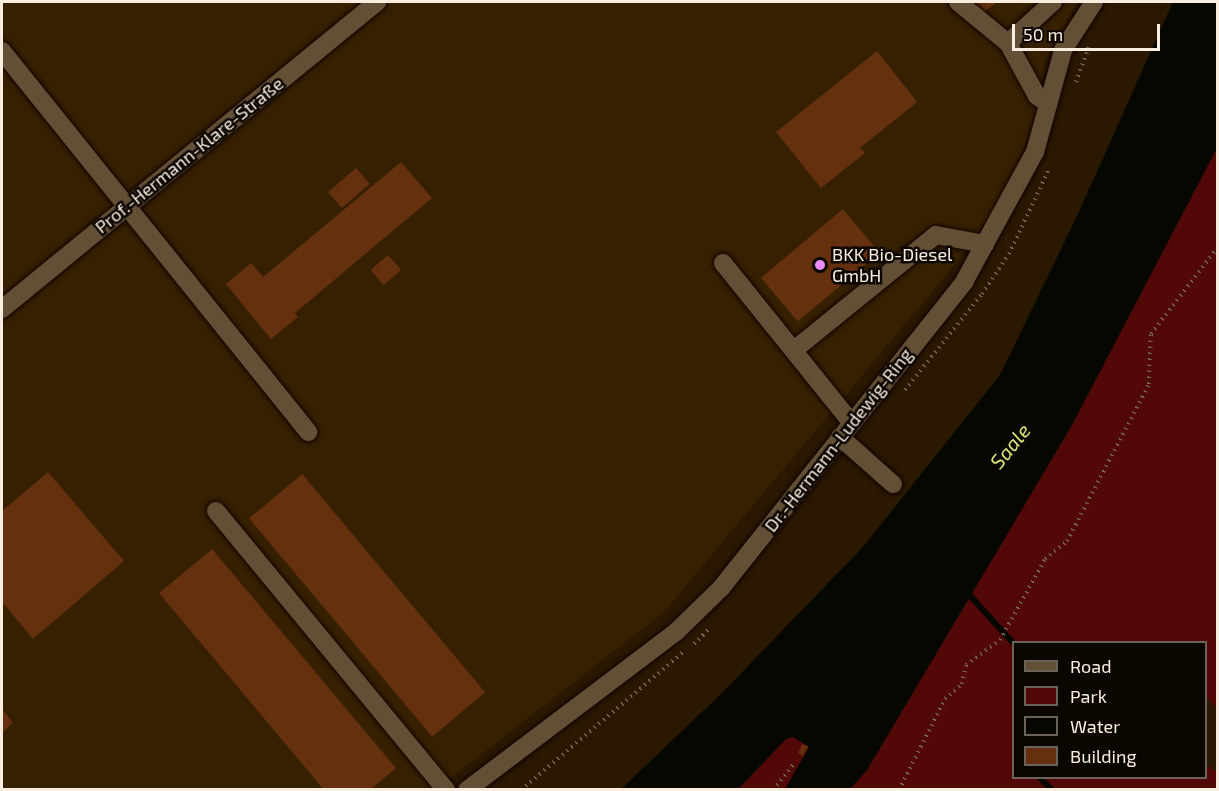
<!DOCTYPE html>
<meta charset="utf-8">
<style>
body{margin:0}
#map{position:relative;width:1219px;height:791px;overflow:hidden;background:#2a1801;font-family:"Exo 2",sans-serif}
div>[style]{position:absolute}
.built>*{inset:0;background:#362000}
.green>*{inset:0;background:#510806}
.water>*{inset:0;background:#050700}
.stream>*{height:6px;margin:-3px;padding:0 3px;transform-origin:3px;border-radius:3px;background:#050700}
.building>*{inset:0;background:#64300d;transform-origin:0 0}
.path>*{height:4px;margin-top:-2px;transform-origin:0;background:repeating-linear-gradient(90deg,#73634f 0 1.5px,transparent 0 6px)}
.roads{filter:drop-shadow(0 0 2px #120400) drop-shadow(0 0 2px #120400)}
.minor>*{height:18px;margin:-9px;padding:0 9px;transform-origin:9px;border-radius:9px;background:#634f36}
.dots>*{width:16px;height:16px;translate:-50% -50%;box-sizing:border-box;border:3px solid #0c0601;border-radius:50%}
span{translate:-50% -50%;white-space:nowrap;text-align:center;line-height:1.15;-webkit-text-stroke:5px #0c0601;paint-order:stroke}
.street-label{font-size:18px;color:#f9eddf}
.poi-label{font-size:18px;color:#f9eddf}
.left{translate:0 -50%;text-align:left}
.water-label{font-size:20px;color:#d9e977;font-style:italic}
.frame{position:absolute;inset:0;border:3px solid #f9eddf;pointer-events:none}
.legend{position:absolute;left:1012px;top:641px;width:195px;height:138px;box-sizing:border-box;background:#0c0601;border:2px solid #6b625a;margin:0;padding:8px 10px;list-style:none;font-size:18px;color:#f9eddf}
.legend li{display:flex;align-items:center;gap:12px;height:30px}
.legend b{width:30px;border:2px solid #6b625a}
.scale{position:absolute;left:1012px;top:24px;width:148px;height:27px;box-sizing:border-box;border:3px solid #f9eddf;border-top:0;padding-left:8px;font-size:18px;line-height:21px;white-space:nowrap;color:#f9eddf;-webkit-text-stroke:4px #0c0601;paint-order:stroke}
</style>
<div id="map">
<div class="built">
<div style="clip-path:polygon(2px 2px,1078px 2px,1046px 59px,1033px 124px,1017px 168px,992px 213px,956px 263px,664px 612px,437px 789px,2px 790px)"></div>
</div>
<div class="green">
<div style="clip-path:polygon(1217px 148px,1217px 708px,1206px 697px,1206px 642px,1014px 642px,1014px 778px,1206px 778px,1206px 765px,1217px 772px,1217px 789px,850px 790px,867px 770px,1072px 425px)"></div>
<div style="clip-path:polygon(793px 737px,809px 746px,808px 755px,785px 789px,738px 790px,786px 739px)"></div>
</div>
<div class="water">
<div style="clip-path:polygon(1173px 2px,1217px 2px,1217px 148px,1072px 425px,867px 770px,850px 789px,785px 789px,809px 747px,793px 737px,786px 739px,738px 789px,621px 789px,722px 693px,863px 547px,1000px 375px,1077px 216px)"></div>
</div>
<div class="stream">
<div style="left:964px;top:589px;width:74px;rotate:47.7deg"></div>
<div style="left:1040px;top:778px;width:17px;rotate:45deg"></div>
</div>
<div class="building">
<div style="clip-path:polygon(975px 2px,997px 2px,984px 12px)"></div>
<div style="clip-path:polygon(877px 51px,917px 102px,860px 148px,865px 153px,821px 188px,776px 132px)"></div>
<div style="clip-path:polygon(401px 162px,432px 198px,295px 313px,298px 317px,271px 339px,226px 284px,251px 263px,263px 277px)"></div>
<div style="left:356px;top:168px;width:21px;height:37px;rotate:49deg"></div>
<div style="left:843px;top:209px;width:57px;height:107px;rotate:50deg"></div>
<div style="left:388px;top:255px;width:20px;height:23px;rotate:49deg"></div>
<div style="clip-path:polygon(48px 472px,124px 561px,33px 639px,2px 602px,2px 511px)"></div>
<div style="left:302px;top:474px;width:285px;height:69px;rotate:50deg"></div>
<div style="clip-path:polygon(212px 549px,396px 768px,370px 790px,324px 790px,159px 593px)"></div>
<div style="clip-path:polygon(2px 709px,13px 723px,2px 733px)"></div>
<div style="clip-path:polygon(802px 744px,808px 746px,803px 756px,798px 753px)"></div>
</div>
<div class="path">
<div style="left:1076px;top:82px;width:37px;rotate:-70deg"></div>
<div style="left:905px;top:390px;width:123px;rotate:-51.3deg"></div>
<div style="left:982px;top:294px;width:48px;rotate:-56deg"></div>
<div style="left:1009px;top:254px;width:94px;rotate:-64.8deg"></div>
<div style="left:694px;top:644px;width:23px;rotate:-45deg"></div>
<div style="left:521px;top:790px;width:213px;rotate:-40.4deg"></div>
<div style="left:773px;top:790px;width:33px;rotate:-51deg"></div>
<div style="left:899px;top:790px;width:102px;rotate:-63.2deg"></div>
<div style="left:945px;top:699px;width:23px;rotate:-41deg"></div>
<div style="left:962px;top:684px;width:19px;rotate:-78deg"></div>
<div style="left:966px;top:665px;width:42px;rotate:-36.3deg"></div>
<div style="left:1000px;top:640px;width:93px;rotate:-60.9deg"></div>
<div style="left:1045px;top:559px;width:28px;rotate:-39deg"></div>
<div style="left:1067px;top:541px;width:177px;rotate:-62.4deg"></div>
<div style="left:1149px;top:384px;width:50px;rotate:-87.7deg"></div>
<div style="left:1151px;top:334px;width:110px;rotate:-52.4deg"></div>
</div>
<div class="roads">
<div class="minor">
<div style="left:958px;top:2px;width:65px;rotate:39.4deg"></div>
<div style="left:1008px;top:43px;width:60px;rotate:61.3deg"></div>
<div style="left:1037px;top:96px;width:14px;rotate:36deg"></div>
<div style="left:1008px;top:43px;width:61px;rotate:-42.3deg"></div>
<div style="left:2px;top:51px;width:489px;rotate:51.2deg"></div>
<div style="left:723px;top:263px;width:204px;rotate:51.2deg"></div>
<div style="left:2px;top:309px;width:485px;rotate:-39.3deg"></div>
<div style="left:794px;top:350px;width:183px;rotate:-39deg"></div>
<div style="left:936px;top:235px;width:50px;rotate:10.4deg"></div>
<div style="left:840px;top:437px;width:71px;rotate:41.6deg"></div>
<div style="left:216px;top:511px;width:362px;rotate:50.5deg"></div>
<div style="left:467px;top:790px;width:263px;rotate:-37.1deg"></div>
<div style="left:677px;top:631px;width:62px;rotate:-44.3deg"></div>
<div style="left:721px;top:588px;width:391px;rotate:-51.5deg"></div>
<div style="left:964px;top:282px;width:148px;rotate:-61.4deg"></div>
<div style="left:1035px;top:152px;width:106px;rotate:-74.6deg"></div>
<div style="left:1063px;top:50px;width:57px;rotate:-57.1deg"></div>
</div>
</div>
<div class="dots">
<div style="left:820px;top:265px;background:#ec8cfa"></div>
</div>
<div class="street-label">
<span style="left:189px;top:155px;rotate:-39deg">Prof.-Hermann-Klare-Straße</span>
<span style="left:838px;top:440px;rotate:-52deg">Dr.-Hermann-Ludewig-Ring</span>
</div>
<div class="poi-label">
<span class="left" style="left:832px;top:265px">BKK Bio-Diesel<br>GmbH</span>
</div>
<div class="water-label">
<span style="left:1010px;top:446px;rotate:-51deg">Saale</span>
</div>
<div class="frame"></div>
<ul class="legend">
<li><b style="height:8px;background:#634f36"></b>Road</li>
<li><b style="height:16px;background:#510806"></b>Park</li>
<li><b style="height:16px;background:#050700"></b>Water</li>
<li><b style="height:16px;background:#64300d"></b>Building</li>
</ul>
<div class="scale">50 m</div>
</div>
